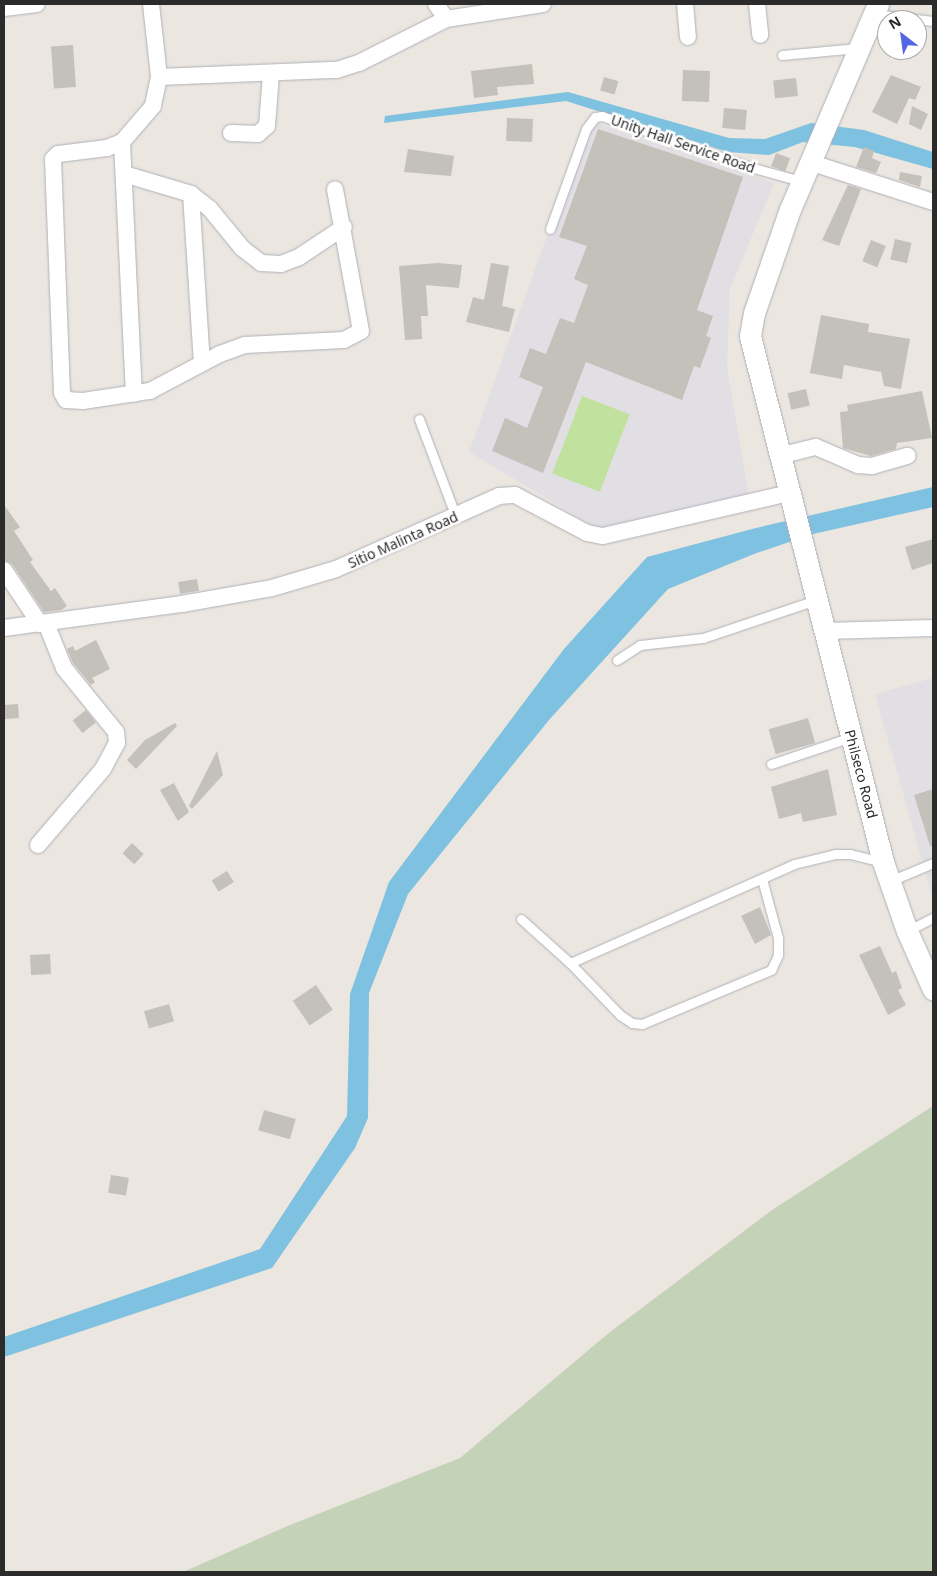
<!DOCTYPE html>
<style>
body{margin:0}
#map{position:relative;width:937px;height:1576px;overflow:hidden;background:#ebe6df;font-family:"Noto Sans",sans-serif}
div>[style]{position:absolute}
.industrial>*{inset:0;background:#e1dfe4}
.cemetery>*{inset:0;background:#c4d3b8}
.pitch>*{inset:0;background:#c1e19f;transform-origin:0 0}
.water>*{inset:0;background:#7fc1e0}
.building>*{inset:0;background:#c4c0ba;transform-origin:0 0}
.roads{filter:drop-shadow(0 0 1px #afb0ba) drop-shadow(0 0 1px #afb0ba)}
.service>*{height:9px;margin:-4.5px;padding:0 4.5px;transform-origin:4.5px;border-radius:4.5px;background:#fff}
.minor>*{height:16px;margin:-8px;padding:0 8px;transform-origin:8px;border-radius:8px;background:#fff}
.tertiary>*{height:21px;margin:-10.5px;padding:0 10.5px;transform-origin:10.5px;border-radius:10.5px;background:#fff}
span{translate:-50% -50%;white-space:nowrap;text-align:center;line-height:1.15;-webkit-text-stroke:5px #fff;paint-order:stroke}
.street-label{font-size:14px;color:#2b2b2b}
.frame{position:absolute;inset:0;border:5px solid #2b2b2b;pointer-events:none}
.north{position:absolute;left:877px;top:10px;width:50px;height:50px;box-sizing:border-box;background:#fff;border:1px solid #aaa;border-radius:50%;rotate:330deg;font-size:14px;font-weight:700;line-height:20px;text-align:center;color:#2b2b2b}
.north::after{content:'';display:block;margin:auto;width:18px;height:22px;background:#5366e4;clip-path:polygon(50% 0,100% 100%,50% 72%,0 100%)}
</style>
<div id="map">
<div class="industrial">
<div style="clip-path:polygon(589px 120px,774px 183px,730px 289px,727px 367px,750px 503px,603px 532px,469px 452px)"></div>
<div style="clip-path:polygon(933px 678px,933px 899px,875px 694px)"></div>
</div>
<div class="cemetery">
<div style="clip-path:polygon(933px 1106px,933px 1572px,183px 1572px,290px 1525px,460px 1458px,610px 1332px,772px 1210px)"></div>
</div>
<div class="pitch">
<div style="left:582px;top:396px;width:51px;height:83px;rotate:21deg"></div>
</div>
<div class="water">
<div style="clip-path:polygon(568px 92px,729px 138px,765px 139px,811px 123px,864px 130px,933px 152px,933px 169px,855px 147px,803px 142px,769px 155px,728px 152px,566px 101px,384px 123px,385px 116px)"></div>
<div style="clip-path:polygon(933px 487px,933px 507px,813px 534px,754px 554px,668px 589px,549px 720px,408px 894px,369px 993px,368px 1118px,355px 1148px,272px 1268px,4px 1357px,4px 1337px,260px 1249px,347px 1116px,350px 994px,389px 882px,564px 649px,647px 557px,756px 528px)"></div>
</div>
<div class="building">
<div style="left:73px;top:45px;width:42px;height:22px;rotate:86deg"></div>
<div style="clip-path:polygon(532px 64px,534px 84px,497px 87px,498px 95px,474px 98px,471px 71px)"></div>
<div style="left:683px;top:70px;width:27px;height:31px;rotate:2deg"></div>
<div style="clip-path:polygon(891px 75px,921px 87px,915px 100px,909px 98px,897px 124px,872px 112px)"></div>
<div style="left:604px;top:77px;width:15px;height:14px;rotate:16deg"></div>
<div style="left:796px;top:78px;width:18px;height:23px;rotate:84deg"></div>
<div style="clip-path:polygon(912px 106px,928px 114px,921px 130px,909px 124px)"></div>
<div style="left:724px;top:108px;width:23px;height:20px;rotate:5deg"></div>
<div style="left:507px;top:118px;width:26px;height:23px;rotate:2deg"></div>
<div style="clip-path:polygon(598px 129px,743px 177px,697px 310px,713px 316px,706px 336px,711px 338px,700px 368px,694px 366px,682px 400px,586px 362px,543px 473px,492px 451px,505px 418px,527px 428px,543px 387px,519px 377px,530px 348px,546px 354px,560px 318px,574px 323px,588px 285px,574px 279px,587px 246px,559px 237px)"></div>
<div style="clip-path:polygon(864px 147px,874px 151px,872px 158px,881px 162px,876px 173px,856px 167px)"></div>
<div style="clip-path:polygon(408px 149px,454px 156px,451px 176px,404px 172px)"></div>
<div style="left:776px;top:153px;width:15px;height:14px;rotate:20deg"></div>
<div style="clip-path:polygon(900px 172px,922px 176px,920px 187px,899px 180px)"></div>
<div style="clip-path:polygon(848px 185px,861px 189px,839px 246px,822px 240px)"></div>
<div style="left:895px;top:239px;width:17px;height:21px;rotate:13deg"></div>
<div style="left:871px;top:240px;width:16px;height:23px;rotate:22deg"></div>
<div style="clip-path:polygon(438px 263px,462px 265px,459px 288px,426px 285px,428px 316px,421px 316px,422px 339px,405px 340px,399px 266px)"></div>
<div style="clip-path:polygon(491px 263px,509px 266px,502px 306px,515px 309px,509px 332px,466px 322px,473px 297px,484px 300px)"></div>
<div style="clip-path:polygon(821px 315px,869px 324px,868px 332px,910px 339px,901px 389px,884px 386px,881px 372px,844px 365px,842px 379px,810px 373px)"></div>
<div style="left:806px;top:389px;width:17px;height:19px;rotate:77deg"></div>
<div style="clip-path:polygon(922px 391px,932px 438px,897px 443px,896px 449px,871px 456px,843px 448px,840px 412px,848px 411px,847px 405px)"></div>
<div style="clip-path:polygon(4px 505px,20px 527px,14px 531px,33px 560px,30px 562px,51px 591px,55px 588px,67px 606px,61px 610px,44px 612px,12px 564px,4px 560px)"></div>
<div style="clip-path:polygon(933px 539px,933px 563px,912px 570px,905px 547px)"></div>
<div style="left:197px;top:579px;width:12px;height:19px;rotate:81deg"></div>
<div style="clip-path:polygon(96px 640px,110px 669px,92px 678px,95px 682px,91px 685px,73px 663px,67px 649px,73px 646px,75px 651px)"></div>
<div style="left:18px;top:704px;width:14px;height:14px;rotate:86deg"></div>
<div style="left:86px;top:710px;width:16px;height:17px;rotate:52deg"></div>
<div style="left:808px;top:718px;width:26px;height:41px;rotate:74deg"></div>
<div style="clip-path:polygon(175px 723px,177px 726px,136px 769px,127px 760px,145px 740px)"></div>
<div style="clip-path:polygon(217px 751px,223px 775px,192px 809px,189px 806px)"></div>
<div style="clip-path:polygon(828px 769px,837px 815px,803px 822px,801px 813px,779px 819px,771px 787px)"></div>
<div style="clip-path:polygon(174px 783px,189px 812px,178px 821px,160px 790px)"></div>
<div style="clip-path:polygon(933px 789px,933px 846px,930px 846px,914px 795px)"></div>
<div style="left:132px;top:843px;width:16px;height:14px;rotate:43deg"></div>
<div style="left:227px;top:871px;width:13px;height:18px;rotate:58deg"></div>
<div style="clip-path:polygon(760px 907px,771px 935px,755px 944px,741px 916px)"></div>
<div style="clip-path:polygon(880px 946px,892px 973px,896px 971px,902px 988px,898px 990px,906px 1005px,888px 1015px,859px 955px)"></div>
<div style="left:50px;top:954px;width:20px;height:20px;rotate:87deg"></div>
<div style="left:316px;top:985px;width:30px;height:28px;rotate:56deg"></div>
<div style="left:169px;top:1004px;width:18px;height:26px;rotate:74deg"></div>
<div style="left:264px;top:1110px;width:33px;height:21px;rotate:16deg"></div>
<div style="left:111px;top:1175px;width:18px;height:18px;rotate:9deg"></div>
</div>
<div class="roads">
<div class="service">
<div style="left:874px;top:14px;width:59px;rotate:6.8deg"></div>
<div style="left:782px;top:55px;width:76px;rotate:-5.3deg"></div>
<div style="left:550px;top:229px;width:106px;rotate:-70.2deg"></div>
<div style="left:586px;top:129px;width:15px;rotate:-53deg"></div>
<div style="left:595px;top:117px;width:7px;rotate:-8deg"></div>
<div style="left:602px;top:116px;width:157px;rotate:19deg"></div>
<div style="left:750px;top:167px;width:53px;rotate:15.4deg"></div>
<div style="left:419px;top:419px;width:105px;rotate:69.3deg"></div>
<div style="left:617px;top:660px;width:27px;rotate:-33deg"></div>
<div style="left:640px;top:645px;width:63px;rotate:-6.3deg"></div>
<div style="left:703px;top:638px;width:119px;rotate:-18.6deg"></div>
<div style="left:771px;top:764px;width:84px;rotate:-18.6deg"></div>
<div style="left:890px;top:881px;width:47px;rotate:-22.7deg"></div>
<div style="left:521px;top:919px;width:66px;rotate:41.9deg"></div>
<div style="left:570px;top:963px;width:245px;rotate:-23.8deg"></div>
<div style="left:794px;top:864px;width:42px;rotate:-13.7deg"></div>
<div style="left:835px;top:854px;width:15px"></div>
<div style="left:850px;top:854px;width:34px;rotate:14deg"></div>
<div style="left:907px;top:931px;width:29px;rotate:-27deg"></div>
<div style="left:570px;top:963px;width:72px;rotate:46.1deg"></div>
<div style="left:620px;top:1015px;width:14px;rotate:34deg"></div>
<div style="left:632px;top:1023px;width:10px;rotate:6deg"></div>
<div style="left:642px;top:1024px;width:140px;rotate:-22.7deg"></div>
<div style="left:771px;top:970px;width:17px;rotate:-65deg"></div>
<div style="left:778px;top:955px;width:17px;rotate:-90deg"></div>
<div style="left:778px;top:938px;width:61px;rotate:-105.2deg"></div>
</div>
<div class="minor">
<div style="left:151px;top:4px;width:73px;rotate:83.7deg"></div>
<div style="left:159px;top:77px;width:30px;rotate:102deg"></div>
<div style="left:153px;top:106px;width:48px;rotate:130.7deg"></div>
<div style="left:122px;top:142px;width:16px;rotate:158deg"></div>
<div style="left:107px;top:148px;width:49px;rotate:173deg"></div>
<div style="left:58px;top:154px;width:7px;rotate:135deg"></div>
<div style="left:53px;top:159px;width:234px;rotate:87.8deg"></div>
<div style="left:62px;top:393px;width:8px;rotate:60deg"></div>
<div style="left:66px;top:400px;width:17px;rotate:3deg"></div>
<div style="left:83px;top:401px;width:68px;rotate:-8.5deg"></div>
<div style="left:150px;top:391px;width:79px;rotate:-27.9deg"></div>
<div style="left:220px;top:354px;width:27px;rotate:-20deg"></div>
<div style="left:245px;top:345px;width:99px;rotate:-2.9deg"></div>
<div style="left:344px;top:340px;width:19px;rotate:-28deg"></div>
<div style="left:361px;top:331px;width:144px;rotate:-100.4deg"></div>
<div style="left:436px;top:4px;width:18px;rotate:56deg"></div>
<div style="left:685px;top:4px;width:33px;rotate:85deg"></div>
<div style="left:757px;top:4px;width:31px;rotate:84deg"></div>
<div style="left:4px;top:8px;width:33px;rotate:-7deg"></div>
<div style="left:159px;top:77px;width:178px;rotate:-2.3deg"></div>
<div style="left:337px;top:70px;width:23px;rotate:-18deg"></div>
<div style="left:359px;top:63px;width:97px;rotate:-26.8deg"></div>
<div style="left:446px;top:19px;width:98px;rotate:-8.8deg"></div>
<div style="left:231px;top:133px;width:27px;rotate:2deg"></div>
<div style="left:258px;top:134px;width:12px;rotate:-42deg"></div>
<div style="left:267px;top:126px;width:52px;rotate:-85.6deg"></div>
<div style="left:122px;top:142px;width:252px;rotate:87.3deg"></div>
<div style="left:809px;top:162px;width:130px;rotate:17.9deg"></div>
<div style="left:124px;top:174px;width:70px;rotate:16.6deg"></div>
<div style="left:191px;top:194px;width:24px;rotate:38deg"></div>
<div style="left:210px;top:209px;width:50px;rotate:50.6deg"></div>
<div style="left:242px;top:248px;width:24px;rotate:38deg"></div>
<div style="left:261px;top:263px;width:20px;rotate:3deg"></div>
<div style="left:281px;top:264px;width:19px;rotate:-21deg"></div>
<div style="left:299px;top:257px;width:54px;rotate:-33.7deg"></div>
<div style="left:191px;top:194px;width:169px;rotate:86.3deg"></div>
<div style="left:779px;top:456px;width:38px;rotate:-14deg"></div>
<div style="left:816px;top:447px;width:46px;rotate:23.2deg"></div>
<div style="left:858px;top:465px;width:14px;rotate:4deg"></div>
<div style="left:872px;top:466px;width:37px;rotate:-16deg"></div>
<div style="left:4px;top:570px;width:65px;rotate:56.3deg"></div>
<div style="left:4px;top:628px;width:180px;rotate:-7.7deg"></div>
<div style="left:182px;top:604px;width:91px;rotate:-10.1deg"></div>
<div style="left:272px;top:588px;width:67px;rotate:-16.5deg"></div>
<div style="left:336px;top:569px;width:179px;rotate:-24.1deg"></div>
<div style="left:499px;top:496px;width:16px;rotate:-4deg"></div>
<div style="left:515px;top:495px;width:81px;rotate:27.8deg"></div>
<div style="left:587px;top:533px;width:16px;rotate:11deg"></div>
<div style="left:603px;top:536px;width:191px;rotate:-13deg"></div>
<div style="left:824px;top:631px;width:109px;rotate:-1.6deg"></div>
<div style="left:38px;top:845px;width:100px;rotate:-49.5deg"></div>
<div style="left:103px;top:769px;width:30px;rotate:-62deg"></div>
<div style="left:117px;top:743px;width:11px;rotate:-95deg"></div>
<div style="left:116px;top:732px;width:82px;rotate:-129.1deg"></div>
<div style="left:64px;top:668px;width:48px;rotate:-111.8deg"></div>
</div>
<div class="tertiary">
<div style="left:878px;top:4px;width:223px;rotate:113.2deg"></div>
<div style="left:790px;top:209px;width:110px;rotate:109.1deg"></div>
<div style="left:754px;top:313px;width:23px;rotate:100deg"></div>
<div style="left:750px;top:336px;width:543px;rotate:75.81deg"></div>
<div style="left:883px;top:862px;width:73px;rotate:70.8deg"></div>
<div style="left:907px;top:931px;width:64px;rotate:65.9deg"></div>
</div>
</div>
<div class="street-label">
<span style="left:683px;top:144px;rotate:19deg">Unity Hall Service Road</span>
<span style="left:403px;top:540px;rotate:-24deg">Sitio Malinta Road</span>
<span style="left:861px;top:774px;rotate:75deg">Philseco Road</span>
</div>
<div class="frame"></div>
<div class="north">N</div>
</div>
